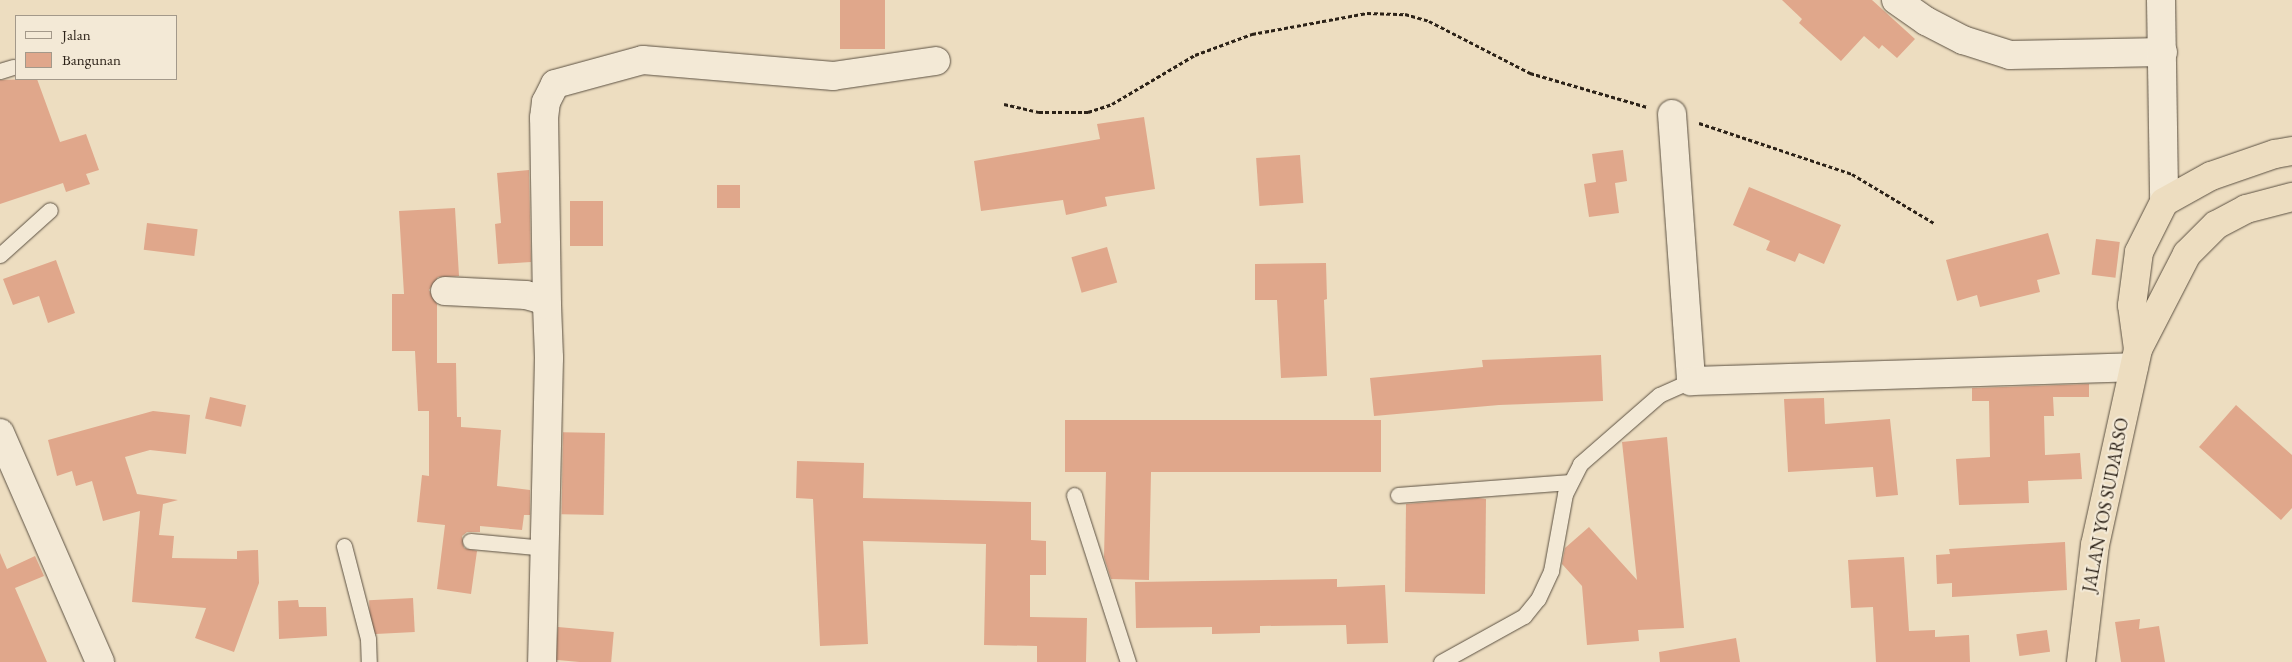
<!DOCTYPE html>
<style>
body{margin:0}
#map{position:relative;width:2292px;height:662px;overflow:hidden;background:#edddc0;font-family:"EB Garamond",serif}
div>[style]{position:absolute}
.building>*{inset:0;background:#e0a78b;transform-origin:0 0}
.path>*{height:3px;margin-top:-1.5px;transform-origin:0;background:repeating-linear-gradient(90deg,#2c2218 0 4px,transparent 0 6.5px)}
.roads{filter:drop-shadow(0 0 1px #5c5142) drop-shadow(0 0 1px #5c5142)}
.lane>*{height:15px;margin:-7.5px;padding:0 7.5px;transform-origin:7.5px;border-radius:7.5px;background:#f3e9d6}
.street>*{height:28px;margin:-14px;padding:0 14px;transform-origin:14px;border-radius:14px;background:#f3e9d6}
.secondary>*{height:28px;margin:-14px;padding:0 14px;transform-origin:14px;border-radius:14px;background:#f3e9d6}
.highway>*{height:28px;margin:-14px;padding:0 14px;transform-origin:14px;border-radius:14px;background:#edddc0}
span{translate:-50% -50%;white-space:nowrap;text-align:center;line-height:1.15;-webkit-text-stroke:4.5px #f3e9d6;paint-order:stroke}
.street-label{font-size:18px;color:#2c2218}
.legend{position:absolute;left:15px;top:15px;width:162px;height:65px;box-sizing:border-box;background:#f3e9d6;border:1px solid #a3998a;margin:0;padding:6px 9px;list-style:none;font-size:15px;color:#2c2218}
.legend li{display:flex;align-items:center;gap:10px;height:25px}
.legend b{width:25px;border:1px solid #a3998a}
</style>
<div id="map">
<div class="building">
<div style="left:840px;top:0;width:45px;height:49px"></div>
<div style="clip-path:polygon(1782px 0,1872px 0,1915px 39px,1897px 58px,1882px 45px,1879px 49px,1864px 36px,1841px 61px,1799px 23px,1802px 19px)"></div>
<div style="clip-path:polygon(37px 79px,60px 142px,86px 134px,99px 170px,86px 174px,90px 184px,66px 192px,63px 183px,0 204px,0 80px)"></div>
<div style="clip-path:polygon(1144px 117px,1155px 189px,1105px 197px,1107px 206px,1066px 215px,1063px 200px,981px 211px,974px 161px,1100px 139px,1097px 124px)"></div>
<div style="clip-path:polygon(1623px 150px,1627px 181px,1615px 183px,1619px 213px,1589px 217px,1584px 184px,1596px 182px,1592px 154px)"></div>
<div style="left:1300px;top:155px;width:48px;height:44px;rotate:86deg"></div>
<div style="clip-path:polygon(529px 170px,531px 262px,498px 264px,495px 224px,501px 223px,497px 173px)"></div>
<div style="left:717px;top:185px;width:23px;height:23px"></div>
<div style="clip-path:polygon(1749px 187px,1841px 225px,1824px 264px,1799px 253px,1795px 262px,1766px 250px,1770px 241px,1733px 225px)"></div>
<div style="left:570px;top:201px;width:33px;height:45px"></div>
<div style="clip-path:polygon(455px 208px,459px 276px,438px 277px,429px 290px,437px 304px,437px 363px,456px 363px,457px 417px,461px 417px,461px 427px,501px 430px,497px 486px,530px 490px,530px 515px,524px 515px,522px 530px,480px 526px,480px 532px,467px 532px,462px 536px,464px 548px,477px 551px,471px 594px,437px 589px,445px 525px,417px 522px,422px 475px,429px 476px,429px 411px,418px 411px,415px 351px,392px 351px,392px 294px,404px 294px,399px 211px)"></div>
<div style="left:147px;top:223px;width:51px;height:27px;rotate:7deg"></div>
<div style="clip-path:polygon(2048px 233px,2060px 274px,2037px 280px,2040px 292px,1980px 307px,1977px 295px,1957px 301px,1946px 260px)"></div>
<div style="left:2096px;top:239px;width:24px;height:36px;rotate:7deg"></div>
<div style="left:1107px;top:247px;width:37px;height:37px;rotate:74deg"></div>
<div style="clip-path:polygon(56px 260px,75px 313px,48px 323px,39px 296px,13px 305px,3px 279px)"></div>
<div style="clip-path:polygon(1326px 263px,1327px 299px,1324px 300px,1327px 376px,1281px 378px,1277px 300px,1255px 300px,1255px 264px)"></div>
<div style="clip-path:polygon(1601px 355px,1603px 401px,1499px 405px,1374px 416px,1370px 378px,1483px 367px,1482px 360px)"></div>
<div style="clip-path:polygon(2089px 384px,2089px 397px,2053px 397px,2054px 416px,2044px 416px,2045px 455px,2080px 453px,2082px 479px,2028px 481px,2029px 503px,1959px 505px,1956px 459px,1990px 457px,1989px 401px,1972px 401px,1972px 388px)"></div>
<div style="left:210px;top:397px;width:37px;height:22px;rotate:13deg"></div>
<div style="clip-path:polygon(1824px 398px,1825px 424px,1890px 419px,1898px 495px,1876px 497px,1873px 467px,1788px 472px,1784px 399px)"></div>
<div style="clip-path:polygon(2236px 405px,2292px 455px,2292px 508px,2281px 520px,2199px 447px)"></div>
<div style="clip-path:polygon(153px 411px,190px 415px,186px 454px,150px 450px,125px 457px,137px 494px,178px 500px,163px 504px,159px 535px,174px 536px,172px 558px,237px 559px,237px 551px,258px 550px,259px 583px,234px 652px,195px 638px,206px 608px,132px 602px,140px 511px,103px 521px,92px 481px,76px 486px,72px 471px,57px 476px,48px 440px)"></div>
<div style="clip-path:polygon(1065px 420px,1381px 420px,1381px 472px,1151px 472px,1149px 580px,1111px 579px,1104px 557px,1106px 472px,1065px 472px)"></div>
<div style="left:605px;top:433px;width:82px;height:42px;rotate:91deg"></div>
<div style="clip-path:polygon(1667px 437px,1684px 628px,1638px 630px,1639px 641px,1587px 645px,1582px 586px,1562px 564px,1565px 548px,1589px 527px,1637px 580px,1622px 442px)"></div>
<div style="clip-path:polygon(797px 461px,864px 463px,863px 498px,1031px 502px,1031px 540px,1046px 541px,1046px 575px,1030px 575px,1030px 617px,1087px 618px,1086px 662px,1037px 662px,1037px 646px,984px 645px,986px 544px,863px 541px,868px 644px,820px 646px,813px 499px,796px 498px)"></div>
<div style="clip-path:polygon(1478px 498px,1486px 499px,1485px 594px,1405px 592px,1406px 504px)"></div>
<div style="clip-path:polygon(2065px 542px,2067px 590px,1952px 597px,1952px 583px,1937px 584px,1936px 555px,1950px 554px,1949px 549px)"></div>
<div style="clip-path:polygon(0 553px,7px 569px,35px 556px,44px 576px,15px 588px,47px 662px,0 662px)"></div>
<div style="clip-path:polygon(1904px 557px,1909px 631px,1935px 630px,1935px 637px,1969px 635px,1970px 662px,1876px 662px,1873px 607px,1851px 608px,1848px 560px)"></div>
<div style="clip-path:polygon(1337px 579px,1337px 587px,1385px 585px,1388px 643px,1347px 644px,1346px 625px,1260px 626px,1260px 633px,1212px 634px,1212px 627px,1136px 628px,1135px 582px)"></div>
<div style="left:413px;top:598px;width:34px;height:44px;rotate:87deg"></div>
<div style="clip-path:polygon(298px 600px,299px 607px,326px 607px,327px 636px,279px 639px,278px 601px)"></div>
<div style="clip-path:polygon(2140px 619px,2139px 629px,2159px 626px,2165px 662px,2121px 662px,2115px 622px)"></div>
<div style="left:558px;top:627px;width:56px;height:33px;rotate:5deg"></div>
<div style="left:2047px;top:630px;width:22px;height:31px;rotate:82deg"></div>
<div style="clip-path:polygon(1736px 638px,1740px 662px,1660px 662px,1659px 652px)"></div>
</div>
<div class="path">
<div style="left:1004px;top:104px;width:36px;rotate:13deg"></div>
<div style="left:1039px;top:112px;width:49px"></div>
<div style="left:1088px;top:112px;width:25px;rotate:-18deg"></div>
<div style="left:1112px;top:104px;width:96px;rotate:-30.6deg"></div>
<div style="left:1195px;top:55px;width:61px;rotate:-20.2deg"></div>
<div style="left:1252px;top:34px;width:117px;rotate:-10.3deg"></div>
<div style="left:1367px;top:13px;width:38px;rotate:2deg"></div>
<div style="left:1405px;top:14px;width:25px;rotate:16deg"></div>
<div style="left:1429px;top:21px;width:114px;rotate:27.2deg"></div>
<div style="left:1530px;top:73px;width:122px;rotate:16.2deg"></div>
<div style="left:1699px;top:123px;width:161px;rotate:18.4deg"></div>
<div style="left:1852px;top:174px;width:96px;rotate:30.9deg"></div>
</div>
<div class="roads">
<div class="lane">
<div style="left:0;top:71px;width:14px;rotate:-17deg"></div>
<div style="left:0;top:255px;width:67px;rotate:-42deg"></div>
<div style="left:1074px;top:495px;width:176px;rotate:72.1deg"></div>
<div style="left:1398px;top:495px;width:172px;rotate:-4.3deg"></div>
<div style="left:470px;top:541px;width:75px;rotate:5.3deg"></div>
<div style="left:344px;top:546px;width:96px;rotate:75.5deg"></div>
<div style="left:368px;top:639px;width:23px;rotate:88deg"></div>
<div style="left:1441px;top:662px;width:95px;rotate:-29deg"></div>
<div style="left:1524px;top:616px;width:22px;rotate:-51deg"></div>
<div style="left:1538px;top:599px;width:31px;rotate:-65deg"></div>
<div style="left:1551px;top:571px;width:78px;rotate:-79.7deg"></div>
<div style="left:1565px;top:494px;width:34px;rotate:-63deg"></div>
<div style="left:1580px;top:464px;width:105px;rotate:-41.1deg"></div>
<div style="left:1659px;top:395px;width:35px;rotate:-24deg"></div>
</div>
<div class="street">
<div style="left:1896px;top:0;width:37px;rotate:35deg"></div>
<div style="left:1926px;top:21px;width:42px;rotate:27.2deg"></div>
<div style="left:1963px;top:40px;width:49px;rotate:17.7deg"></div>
<div style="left:2010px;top:55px;width:153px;rotate:-1.1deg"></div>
<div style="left:2161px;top:0;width:202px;rotate:89.1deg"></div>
<div style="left:1672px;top:114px;width:268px;rotate:85.9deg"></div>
<div style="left:1691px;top:381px;width:443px;rotate:-1.8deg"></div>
<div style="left:445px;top:291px;width:81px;rotate:2.8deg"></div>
<div style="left:526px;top:295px;width:15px;rotate:16deg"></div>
<div style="left:540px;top:299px;width:9px;rotate:41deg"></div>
<div style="left:547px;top:305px;width:53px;rotate:87.8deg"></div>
<div style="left:549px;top:358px;width:304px;rotate:91.3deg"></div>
<div style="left:547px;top:305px;width:187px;rotate:-90.9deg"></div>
<div style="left:544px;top:118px;width:16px;rotate:-83deg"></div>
<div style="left:546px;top:102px;width:20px;rotate:-63deg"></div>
<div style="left:555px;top:84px;width:91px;rotate:-15.3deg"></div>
<div style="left:643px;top:60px;width:191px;rotate:4.8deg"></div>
<div style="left:833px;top:76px;width:104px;rotate:-8.3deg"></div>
</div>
<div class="secondary">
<div style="left:0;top:433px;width:250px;rotate:66.4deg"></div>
</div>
<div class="highway">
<div style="left:2138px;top:349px;width:44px;rotate:-97.8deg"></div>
<div style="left:2132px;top:305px;width:53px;rotate:-82.5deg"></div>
<div style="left:2139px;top:252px;width:56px;rotate:-63.4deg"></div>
<div style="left:2164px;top:202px;width:54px;rotate:-29deg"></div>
<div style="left:2211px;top:176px;width:68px;rotate:-19deg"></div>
<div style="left:2275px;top:154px;width:17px;rotate:-10deg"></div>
<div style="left:2081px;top:662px;width:118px;rotate:-83.2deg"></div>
<div style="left:2095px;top:545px;width:201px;rotate:-77.6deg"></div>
<div style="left:2138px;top:349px;width:107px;rotate:-62.7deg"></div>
<div style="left:2187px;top:254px;width:41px;rotate:-45deg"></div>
<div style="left:2216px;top:225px;width:34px;rotate:-28deg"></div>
<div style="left:2246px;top:209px;width:48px;rotate:-14.6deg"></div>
</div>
</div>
<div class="street-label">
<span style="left:2106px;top:505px;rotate:-79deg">JALAN YOS SUDARSO</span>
</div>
<ul class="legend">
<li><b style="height:6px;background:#f3e9d6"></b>Jalan</li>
<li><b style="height:14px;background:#e0a78b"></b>Bangunan</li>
</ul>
</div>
